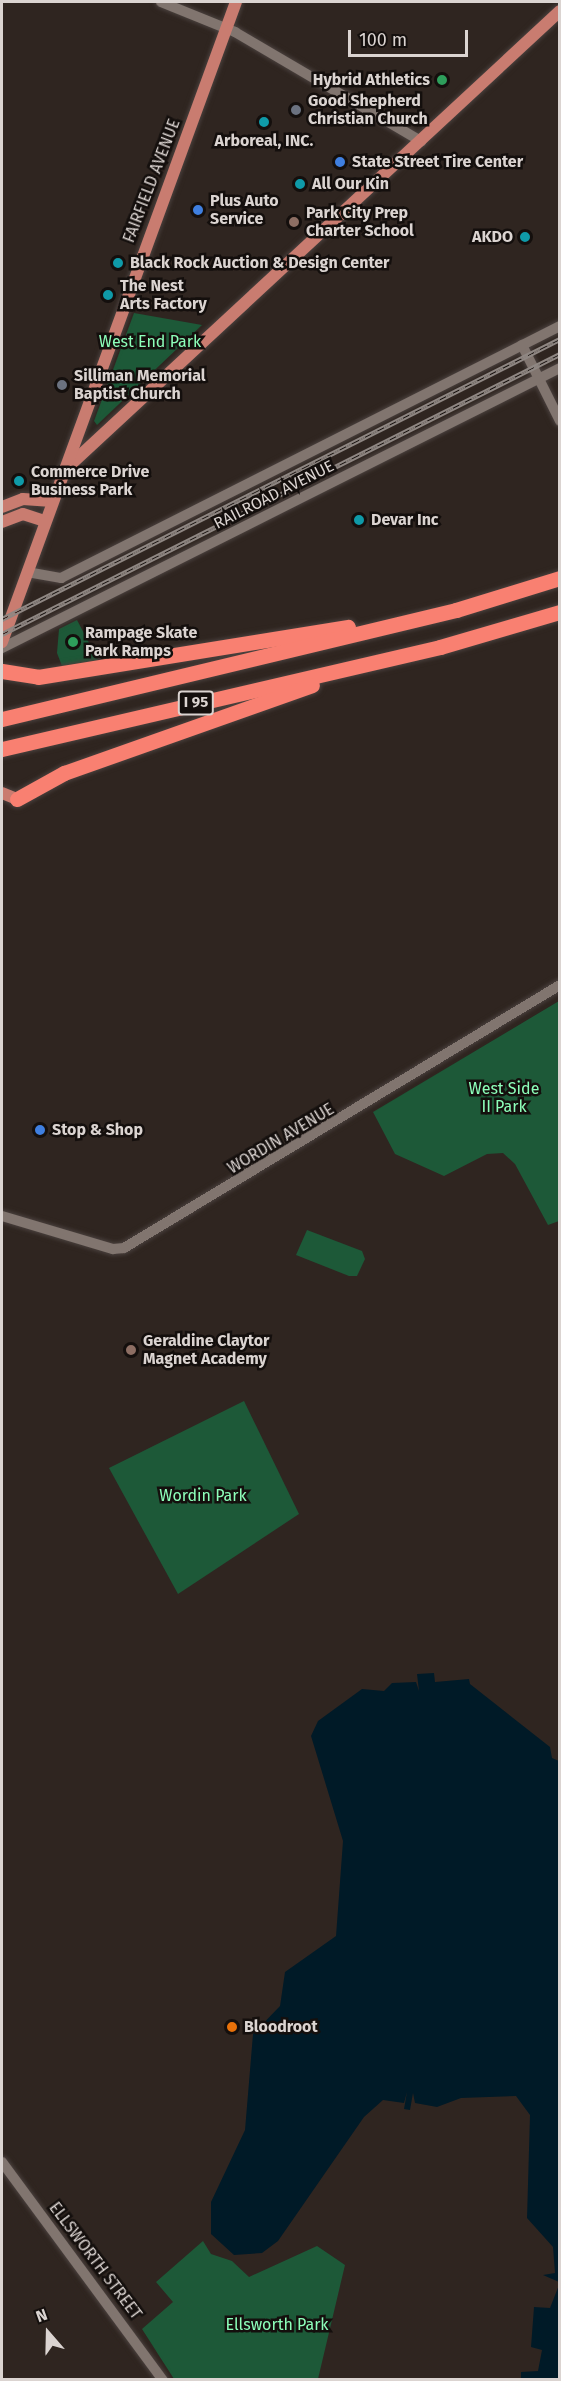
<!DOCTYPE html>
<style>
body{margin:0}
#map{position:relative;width:561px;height:2381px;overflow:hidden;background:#2f2520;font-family:"Fira Sans",sans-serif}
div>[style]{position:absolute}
.green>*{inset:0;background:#1d5938}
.water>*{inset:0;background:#001a27}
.roads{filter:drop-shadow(0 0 2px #4a413e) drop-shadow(0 0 2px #4a413e)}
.minor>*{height:10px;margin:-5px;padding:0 5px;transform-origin:5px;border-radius:5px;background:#81756f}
.major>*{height:12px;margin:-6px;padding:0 6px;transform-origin:6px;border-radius:6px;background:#c97c70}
.highway>*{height:15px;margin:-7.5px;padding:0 7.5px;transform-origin:7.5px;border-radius:7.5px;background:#f98071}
.rail>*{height:4.5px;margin-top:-2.25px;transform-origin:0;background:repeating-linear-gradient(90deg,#140f0d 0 7px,#8f8783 0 14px);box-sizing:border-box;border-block:2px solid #8f8783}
.dots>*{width:16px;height:16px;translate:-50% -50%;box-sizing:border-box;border:3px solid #140f0d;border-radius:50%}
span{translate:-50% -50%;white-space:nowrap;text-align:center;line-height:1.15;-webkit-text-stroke:5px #140f0d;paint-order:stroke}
.shield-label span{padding:2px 4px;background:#140f0d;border:2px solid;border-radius:4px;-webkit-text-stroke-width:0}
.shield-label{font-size:15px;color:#dbd4d1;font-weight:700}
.poi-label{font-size:16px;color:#dbd4d1;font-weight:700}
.right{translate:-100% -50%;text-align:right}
.left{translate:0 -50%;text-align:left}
.street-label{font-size:16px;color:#dbd4d1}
.park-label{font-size:16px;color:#8dffba}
.frame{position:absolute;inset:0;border:3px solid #dbd4d1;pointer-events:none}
.north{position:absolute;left:18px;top:2303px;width:60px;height:60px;-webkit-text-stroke:4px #140f0d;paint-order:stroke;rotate:340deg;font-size:16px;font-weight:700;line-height:24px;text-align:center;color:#dbd4d1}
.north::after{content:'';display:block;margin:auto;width:21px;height:27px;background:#dbd4d1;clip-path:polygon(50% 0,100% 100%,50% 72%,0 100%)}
.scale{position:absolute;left:348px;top:30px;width:120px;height:27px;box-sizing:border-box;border:3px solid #dbd4d1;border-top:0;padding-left:8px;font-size:18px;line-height:21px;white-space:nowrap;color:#dbd4d1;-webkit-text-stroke:4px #140f0d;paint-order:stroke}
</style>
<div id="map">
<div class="green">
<div style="clip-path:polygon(134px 313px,202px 325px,97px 425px,94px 421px)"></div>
<div style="clip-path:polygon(77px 620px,98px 660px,62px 666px,57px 653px,59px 629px)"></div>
<div style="clip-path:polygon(559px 1001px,559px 1221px,548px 1225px,515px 1164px,503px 1153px,487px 1154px,444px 1176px,395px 1154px,373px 1112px)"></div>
<div style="clip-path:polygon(307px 1230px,362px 1251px,365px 1259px,357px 1276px,349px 1276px,296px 1255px)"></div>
<div style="clip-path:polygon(244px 1401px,299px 1514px,178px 1594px,109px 1468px)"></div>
<div style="clip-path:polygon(203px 2241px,211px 2254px,232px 2261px,249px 2277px,317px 2246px,345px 2265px,318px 2379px,174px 2379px,142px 2329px,173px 2302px,156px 2282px)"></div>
</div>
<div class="water">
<div style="clip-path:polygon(434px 1673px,435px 1682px,469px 1679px,470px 1684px,550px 1747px,552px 1758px,559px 1761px,559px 2282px,543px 2275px,555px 2273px,553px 2247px,527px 2218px,530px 2115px,516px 2096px,461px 2098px,437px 2107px,415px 2103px,413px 2093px,410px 2110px,404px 2109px,407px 2092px,404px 2103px,383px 2100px,364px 2117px,278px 2241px,262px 2253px,234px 2255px,211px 2234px,211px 2202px,245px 2130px,253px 2034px,280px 2006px,285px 1972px,336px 1936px,343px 1841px,311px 1736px,318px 1721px,362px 1689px,384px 1691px,392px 1683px,416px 1682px,419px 1691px,417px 1674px)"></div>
<div style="clip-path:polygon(559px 2285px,559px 2379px,521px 2379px,521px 2372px,538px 2371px,542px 2350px,531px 2347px,534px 2307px,550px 2308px)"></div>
</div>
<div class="roads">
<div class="minor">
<div style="left:161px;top:2px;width:80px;rotate:22.1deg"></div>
<div style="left:235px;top:32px;width:216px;rotate:30.4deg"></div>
<div style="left:522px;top:345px;width:85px;rotate:63.4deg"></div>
<div style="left:27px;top:572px;width:35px;rotate:10deg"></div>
<div style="left:61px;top:578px;width:559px;rotate:-26.79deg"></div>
<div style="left:2px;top:648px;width:624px;rotate:-26.65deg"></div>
<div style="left:2px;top:1216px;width:116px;rotate:16.6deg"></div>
<div style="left:113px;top:1249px;width:11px;rotate:-5deg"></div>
<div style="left:124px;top:1248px;width:509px;rotate:-31.1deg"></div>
<div style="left:2px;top:2162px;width:271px;rotate:53.6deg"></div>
</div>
<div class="major">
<div style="left:70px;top:465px;width:668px;rotate:-42.82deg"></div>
<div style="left:2px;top:507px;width:22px;rotate:-21deg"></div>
<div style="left:23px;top:499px;width:29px;rotate:4deg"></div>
<div style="left:2px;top:522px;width:22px;rotate:-21deg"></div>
<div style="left:23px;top:514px;width:23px;rotate:18deg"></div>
<div style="left:2px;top:642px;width:681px;rotate:-69.92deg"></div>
<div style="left:2px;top:793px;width:16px;rotate:22deg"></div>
</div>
<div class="highway">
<div style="left:2px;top:671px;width:36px;rotate:9deg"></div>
<div style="left:38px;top:677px;width:314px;rotate:-9.2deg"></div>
<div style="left:2px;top:719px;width:467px;rotate:-13.5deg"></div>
<div style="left:456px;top:610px;width:109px;rotate:-17.1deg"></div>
<div style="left:2px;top:749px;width:450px;rotate:-13.1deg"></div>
<div style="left:440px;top:647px;width:125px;rotate:-16.3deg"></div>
<div style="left:17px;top:799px;width:54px;rotate:-29deg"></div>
<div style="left:64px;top:773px;width:263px;rotate:-19.5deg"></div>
</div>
</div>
<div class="rail">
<div style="left:2px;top:619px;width:624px;rotate:-26.65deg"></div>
<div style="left:2px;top:634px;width:624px;rotate:-26.65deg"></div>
</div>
<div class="dots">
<div style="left:442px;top:80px;background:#2e9e5b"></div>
<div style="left:296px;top:110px;background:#6b7280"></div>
<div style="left:264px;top:122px;background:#0f9aa8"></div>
<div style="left:340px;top:162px;background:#3f7fe0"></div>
<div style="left:300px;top:184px;background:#0f9aa8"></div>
<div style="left:198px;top:210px;background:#3f7fe0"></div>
<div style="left:294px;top:222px;background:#8d6e63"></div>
<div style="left:525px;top:237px;background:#0f9aa8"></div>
<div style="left:118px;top:263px;background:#0f9aa8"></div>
<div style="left:108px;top:295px;background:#0f9aa8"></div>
<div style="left:62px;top:385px;background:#6b7280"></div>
<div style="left:19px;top:481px;background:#0f9aa8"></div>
<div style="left:359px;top:520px;background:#0f9aa8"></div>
<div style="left:73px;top:642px;background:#2e9e5b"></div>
<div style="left:40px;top:1130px;background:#3f7fe0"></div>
<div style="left:131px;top:1350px;background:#8d6e63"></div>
<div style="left:232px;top:2027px;background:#e8710a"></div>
</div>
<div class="shield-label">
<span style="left:196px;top:703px">I 95</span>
</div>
<div class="poi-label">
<span class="right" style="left:430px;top:80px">Hybrid Athletics</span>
<span class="left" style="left:308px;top:110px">Good Shepherd<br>Christian Church</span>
<span style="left:264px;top:141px">Arboreal, INC.</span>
<span class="left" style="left:352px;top:162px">State Street Tire Center</span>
<span class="left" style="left:312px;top:184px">All Our Kin</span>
<span class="left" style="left:210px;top:210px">Plus Auto<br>Service</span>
<span class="left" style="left:306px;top:222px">Park City Prep<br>Charter School</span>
<span class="right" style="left:513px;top:237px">AKDO</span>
<span class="left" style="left:130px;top:263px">Black Rock Auction &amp; Design Center</span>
<span class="left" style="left:120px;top:295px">The Nest<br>Arts Factory</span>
<span class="left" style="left:74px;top:385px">Silliman Memorial<br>Baptist Church</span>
<span class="left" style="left:31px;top:481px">Commerce Drive<br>Business Park</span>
<span class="left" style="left:371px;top:520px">Devar Inc</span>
<span class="left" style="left:85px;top:642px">Rampage Skate<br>Park Ramps</span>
<span class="left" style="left:52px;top:1130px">Stop &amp; Shop</span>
<span class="left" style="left:143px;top:1350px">Geraldine Claytor<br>Magnet Academy</span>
<span class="left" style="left:244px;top:2027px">Bloodroot</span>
</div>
<div class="street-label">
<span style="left:152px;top:181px;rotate:-69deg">FAIRFIELD AVENUE</span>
<span style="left:274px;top:495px;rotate:-27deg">RAILROAD AVENUE</span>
<span style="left:281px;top:1139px;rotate:-31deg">WORDIN AVENUE</span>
<span style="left:95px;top:2261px;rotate:53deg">ELLSWORTH STREET</span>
</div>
<div class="park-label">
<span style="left:150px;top:342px">West End Park</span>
<span style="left:504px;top:1098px">West Side<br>II Park</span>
<span style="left:203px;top:1496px">Wordin Park</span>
<span style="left:277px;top:2325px">Ellsworth Park</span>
</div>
<div class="frame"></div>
<div class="north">N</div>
<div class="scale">100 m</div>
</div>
